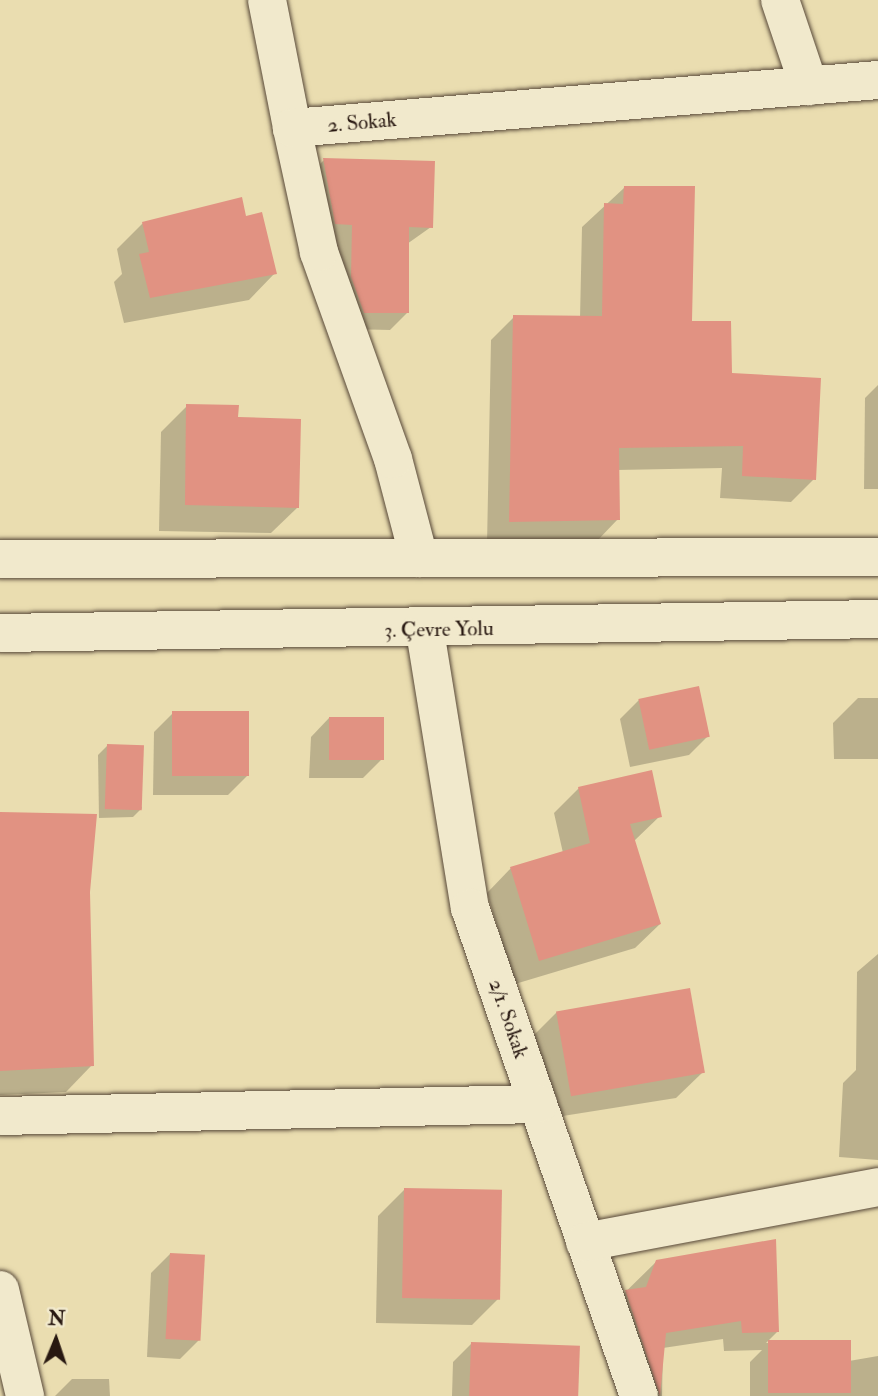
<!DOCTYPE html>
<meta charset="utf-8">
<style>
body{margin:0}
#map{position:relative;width:878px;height:1396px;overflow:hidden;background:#eaddb0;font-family:"IM FELL Double Pica",serif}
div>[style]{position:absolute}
.shadow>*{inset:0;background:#0003}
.building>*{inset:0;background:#e19282;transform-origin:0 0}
.roads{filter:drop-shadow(0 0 2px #584939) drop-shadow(0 0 2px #584939)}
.minor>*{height:38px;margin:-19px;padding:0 19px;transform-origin:19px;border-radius:19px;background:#f1e9cc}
.tertiary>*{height:38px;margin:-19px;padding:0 19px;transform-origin:19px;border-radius:19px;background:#f1e9cc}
.secondary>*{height:38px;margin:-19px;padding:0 19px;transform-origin:19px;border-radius:19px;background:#f1e9cc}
span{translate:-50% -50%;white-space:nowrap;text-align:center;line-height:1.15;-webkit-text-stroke:5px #f1e9cc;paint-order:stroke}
.street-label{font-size:21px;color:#281811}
.north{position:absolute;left:21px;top:1305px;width:70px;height:70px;-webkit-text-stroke:5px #f1e9cc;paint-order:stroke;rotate:2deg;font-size:19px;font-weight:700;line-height:28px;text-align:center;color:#281811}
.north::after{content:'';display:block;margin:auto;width:24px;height:32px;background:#281811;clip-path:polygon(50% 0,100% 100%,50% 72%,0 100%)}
</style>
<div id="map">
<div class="shadow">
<div style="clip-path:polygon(324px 160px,431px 227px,407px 244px,408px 312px,390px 330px,347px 329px,307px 177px)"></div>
<div style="clip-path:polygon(624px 188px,691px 323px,814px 479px,791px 502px,720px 498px,722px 468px,617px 470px,618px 519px,596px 542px,487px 544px,491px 340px,514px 317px,580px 318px,582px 227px)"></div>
<div style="clip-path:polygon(245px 218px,275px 273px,249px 300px,124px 323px,114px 282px,122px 274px,117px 249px,143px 223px)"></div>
<div style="clip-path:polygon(878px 385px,878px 489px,864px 489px,865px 398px)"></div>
<div style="clip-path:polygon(187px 406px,237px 419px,298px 507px,271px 533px,159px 531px,161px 432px)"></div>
<div style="clip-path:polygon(858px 698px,878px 698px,878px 759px,834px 759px,833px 723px)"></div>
<div style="clip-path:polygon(639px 700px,708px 736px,689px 755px,630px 767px,620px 719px)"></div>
<div style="clip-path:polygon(173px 713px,247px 776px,228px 795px,153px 795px,154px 732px)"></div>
<div style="clip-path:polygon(329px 718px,382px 759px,363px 778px,309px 778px,311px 737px)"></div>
<div style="clip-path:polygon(107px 746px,142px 808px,133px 817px,99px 818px,98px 755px)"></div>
<div style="clip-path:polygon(579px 788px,660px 816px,634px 841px,660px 924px,635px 948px,515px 984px,487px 893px,511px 868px,563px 853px,554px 813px)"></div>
<div style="clip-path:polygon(0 813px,88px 892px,92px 1065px,66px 1092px,0 1095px)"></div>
<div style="clip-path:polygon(878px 954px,878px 1160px,839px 1157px,843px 1083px,856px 1070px,857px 972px)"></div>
<div style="clip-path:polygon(557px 1012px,703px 1072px,676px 1098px,544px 1119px,530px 1039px)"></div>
<div style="clip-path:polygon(404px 1190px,498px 1299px,472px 1325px,376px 1323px,378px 1216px)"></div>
<div style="clip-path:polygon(170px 1254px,199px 1340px,180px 1359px,147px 1357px,151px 1273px)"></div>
<div style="clip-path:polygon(657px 1261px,777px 1332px,766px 1343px,849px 1342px,849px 1361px,878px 1356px,878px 1396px,750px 1396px,750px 1362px,762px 1350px,724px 1351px,723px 1339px,663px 1348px,662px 1396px,637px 1396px,607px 1310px)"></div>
<div style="clip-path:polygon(472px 1343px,577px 1396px,452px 1396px,453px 1362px)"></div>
<div style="clip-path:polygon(72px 1379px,109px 1379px,110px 1396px,55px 1396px)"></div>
</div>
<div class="building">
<div style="clip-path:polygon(323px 158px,435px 161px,433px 228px,409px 227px,409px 313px,364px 313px,351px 277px,352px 225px,335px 224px)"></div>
<div style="clip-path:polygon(624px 186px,695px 186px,692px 321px,731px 321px,732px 373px,821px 378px,816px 480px,742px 476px,743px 446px,619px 448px,620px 520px,509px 522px,513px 315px,602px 316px,604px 203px,623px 204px)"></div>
<div style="clip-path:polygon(242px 197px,246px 216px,262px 212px,277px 274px,150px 298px,139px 254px,149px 252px,142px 222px)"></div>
<div style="clip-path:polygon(186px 404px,239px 405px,238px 417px,301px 419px,299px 508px,185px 505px)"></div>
<div style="left:699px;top:686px;width:52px;height:62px;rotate:78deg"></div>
<div style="left:172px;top:711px;width:77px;height:65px"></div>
<div style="left:329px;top:717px;width:55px;height:43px"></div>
<div style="left:107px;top:744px;width:37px;height:65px;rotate:2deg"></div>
<div style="clip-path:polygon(652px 770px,662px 817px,630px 824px,661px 924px,539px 961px,510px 867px,590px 843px,578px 787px)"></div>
<div style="clip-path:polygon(0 812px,97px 814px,90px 892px,94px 1066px,0 1071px)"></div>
<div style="left:690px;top:988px;width:86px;height:136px;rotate:80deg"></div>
<div style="left:404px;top:1188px;width:98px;height:110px;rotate:1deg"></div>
<div style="clip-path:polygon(776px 1239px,779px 1332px,742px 1333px,741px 1321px,666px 1333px,660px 1396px,625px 1290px,646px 1287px,656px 1260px)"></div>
<div style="left:170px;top:1253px;width:35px;height:86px;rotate:3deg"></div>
<div style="left:851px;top:1340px;width:53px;height:83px;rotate:90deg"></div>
<div style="left:471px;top:1342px;width:109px;height:54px;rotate:2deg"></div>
</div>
<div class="roads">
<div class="minor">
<div style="left:267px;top:0;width:130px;rotate:78.9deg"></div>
<div style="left:780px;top:0;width:91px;rotate:71.4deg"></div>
<div style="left:419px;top:558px;width:102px;rotate:-104.7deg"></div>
<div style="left:393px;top:459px;width:220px;rotate:-109.7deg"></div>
<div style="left:319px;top:252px;width:127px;rotate:-102.3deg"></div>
<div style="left:292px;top:128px;width:588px;rotate:-4.68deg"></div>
<div style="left:425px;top:631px;width:281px;rotate:80.8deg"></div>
<div style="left:470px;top:908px;width:516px;rotate:70.9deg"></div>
<div style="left:0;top:1116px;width:538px;rotate:-1.28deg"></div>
<div style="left:585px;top:1242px;width:298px;rotate:-10.6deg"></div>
</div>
<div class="tertiary">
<div style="left:0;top:1290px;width:109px;rotate:76.7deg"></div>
</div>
<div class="secondary">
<div style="left:0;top:559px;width:878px;rotate:-0.13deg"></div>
<div style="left:0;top:633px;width:878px;rotate:-0.91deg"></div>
</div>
</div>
<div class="street-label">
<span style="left:362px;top:123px;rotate:-5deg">2. Sokak</span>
<span style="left:439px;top:630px;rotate:-1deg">3. Çevre Yolu</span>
<span style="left:508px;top:1019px;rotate:71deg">2/1. Sokak</span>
</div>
<div class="north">N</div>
</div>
